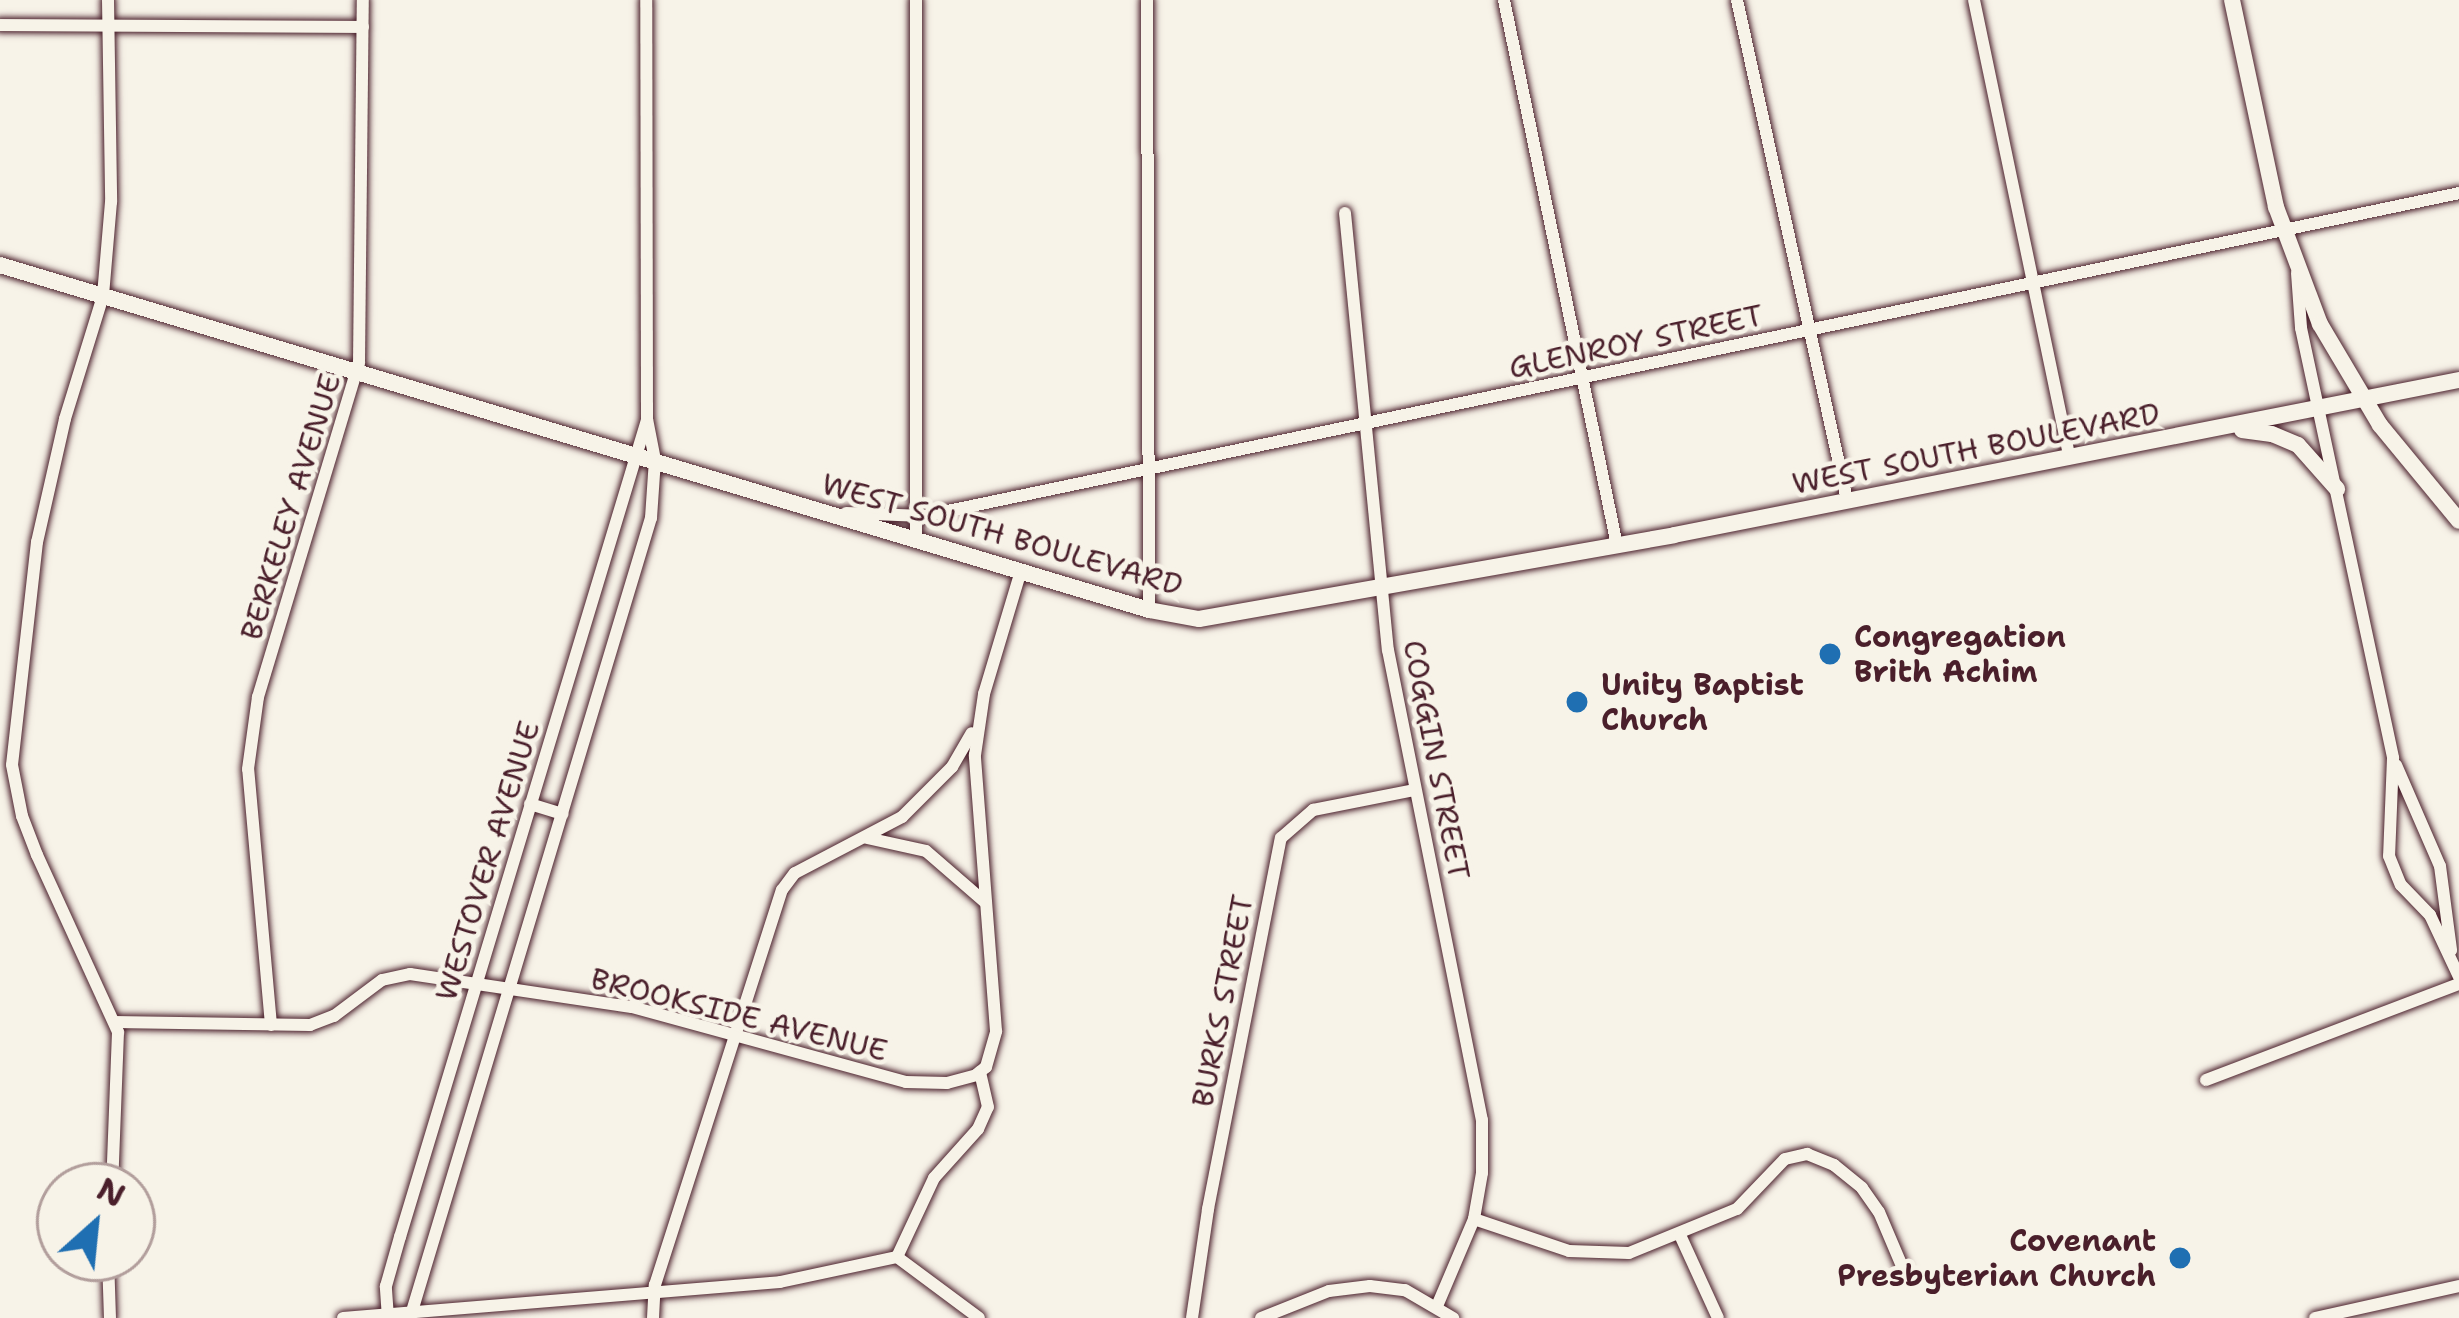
<!DOCTYPE html>
<style>
body{margin:0}
#map{position:relative;width:2459px;height:1318px;overflow:hidden;background:#f7f3e8;font-family:"Shantell Sans",sans-serif}
div>[style]{position:absolute}
.roads{filter:drop-shadow(0 0 3px #4a1f2b) drop-shadow(0 0 3px #4a1f2b)}
.street>*{height:12px;margin:-6px;padding:0 6px;transform-origin:6px;border-radius:6px;background:#f7f3e8}
.secondary>*{height:16px;margin:-8px;padding:0 8px;transform-origin:8px;border-radius:8px;background:#f7f3e8}
.dots>*{width:33px;height:33px;translate:-50% -50%;box-sizing:border-box;border:6px solid #f7f3e8;border-radius:50%}
span{translate:-50% -50%;white-space:nowrap;text-align:center;line-height:1.15;-webkit-text-stroke:9px #f7f3e8;paint-order:stroke}
.street-label{font-size:30px;color:#4a1f2b}
.poi-label{font-size:30px;color:#4a1f2b;font-weight:700}
.left{translate:0 -50%;text-align:left}
.right{translate:-100% -50%;text-align:right}
.north{position:absolute;left:36px;top:1162px;width:120px;height:120px;box-sizing:border-box;background:#f7f3e8;border:3px solid #b29e9c;border-radius:50%;rotate:27deg;font-size:33px;font-weight:700;line-height:48px;text-align:center;color:#4a1f2b}
.north::after{content:'';display:block;margin:auto;width:42px;height:54px;background:#1f6fb2;clip-path:polygon(50% 0,100% 100%,50% 72%,0 100%)}
</style>
<div id="map">
<div class="roads">
<div class="street">
<div style="left:108px;top:0;width:202px;rotate:89.1deg"></div>
<div style="left:111px;top:202px;width:94px;rotate:94.9deg"></div>
<div style="left:103px;top:296px;width:129px;rotate:107.2deg"></div>
<div style="left:65px;top:419px;width:126px;rotate:102.8deg"></div>
<div style="left:37px;top:542px;width:224px;rotate:96.4deg"></div>
<div style="left:12px;top:765px;width:52px;rotate:78.9deg"></div>
<div style="left:22px;top:816px;width:42px;rotate:69deg"></div>
<div style="left:37px;top:855px;width:195px;rotate:65.4deg"></div>
<div style="left:118px;top:1032px;width:154px;rotate:92.2deg"></div>
<div style="left:916px;top:0;width:540px;rotate:90deg"></div>
<div style="left:1147px;top:0;width:610px;rotate:89.81deg"></div>
<div style="left:1504px;top:0;width:557px;rotate:78.29deg"></div>
<div style="left:1737px;top:0;width:512px;rotate:77.59deg"></div>
<div style="left:1974px;top:0;width:468px;rotate:78.2deg"></div>
<div style="left:0;top:25px;width:363px;rotate:0.3deg"></div>
<div style="left:1345px;top:213px;width:439px;rotate:84.4deg"></div>
<div style="left:1388px;top:650px;width:479px;rotate:78.7deg"></div>
<div style="left:1482px;top:1120px;width:53px;rotate:90deg"></div>
<div style="left:1482px;top:1173px;width:47px;rotate:99.9deg"></div>
<div style="left:1474px;top:1219px;width:95px;rotate:113deg"></div>
<div style="left:2297px;top:273px;width:55px;rotate:85.8deg"></div>
<div style="left:2301px;top:328px;width:440px;rotate:77.9deg"></div>
<div style="left:2393px;top:758px;width:98px;rotate:92.3deg"></div>
<div style="left:2389px;top:856px;width:31px;rotate:68deg"></div>
<div style="left:2401px;top:885px;width:42px;rotate:46deg"></div>
<div style="left:2430px;top:915px;width:68px;rotate:64.9deg"></div>
<div style="left:846px;top:513px;width:78px;rotate:2.2deg"></div>
<div style="left:924px;top:516px;width:1569px;rotate:-11.88deg"></div>
<div style="left:2396px;top:765px;width:110px;rotate:66.5deg"></div>
<div style="left:2440px;top:866px;width:85px;rotate:82.5deg"></div>
<div style="left:530px;top:804px;width:34px;rotate:17deg"></div>
<div style="left:867px;top:838px;width:60px;rotate:12.4deg"></div>
<div style="left:926px;top:851px;width:79px;rotate:40.9deg"></div>
<div style="left:114px;top:1022px;width:196px;rotate:0.9deg"></div>
<div style="left:310px;top:1025px;width:26px;rotate:-21deg"></div>
<div style="left:334px;top:1016px;width:60px;rotate:-36.9deg"></div>
<div style="left:382px;top:980px;width:29px;rotate:-12deg"></div>
<div style="left:410px;top:974px;width:224px;rotate:8.5deg"></div>
<div style="left:632px;top:1007px;width:284px;rotate:15.3deg"></div>
<div style="left:906px;top:1082px;width:41px;rotate:1.4deg"></div>
<div style="left:947px;top:1083px;width:30px;rotate:-15deg"></div>
<div style="left:976px;top:1075px;width:13px;rotate:-39deg"></div>
<div style="left:986px;top:1067px;width:37px;rotate:-74deg"></div>
<div style="left:996px;top:1031px;width:277px;rotate:-94.4deg"></div>
<div style="left:975px;top:755px;width:62px;rotate:-81.6deg"></div>
<div style="left:984px;top:694px;width:128px;rotate:-73.3deg"></div>
<div style="left:271px;top:1025px;width:257px;rotate:-95.1deg"></div>
<div style="left:248px;top:769px;width:73px;rotate:-82.1deg"></div>
<div style="left:258px;top:697px;width:349px;rotate:-73.2deg"></div>
<div style="left:359px;top:363px;width:363px;rotate:-89.4deg"></div>
<div style="left:2206px;top:1080px;width:271px;rotate:-20.8deg"></div>
<div style="left:1474px;top:1219px;width:100px;rotate:18.6deg"></div>
<div style="left:1569px;top:1251px;width:60px;rotate:1.9deg"></div>
<div style="left:1629px;top:1253px;width:117px;rotate:-22.2deg"></div>
<div style="left:1737px;top:1209px;width:69px;rotate:-46.2deg"></div>
<div style="left:1785px;top:1159px;width:23px;rotate:-13deg"></div>
<div style="left:1807px;top:1154px;width:29px;rotate:22deg"></div>
<div style="left:1834px;top:1165px;width:36px;rotate:39deg"></div>
<div style="left:1862px;top:1188px;width:29px;rotate:55deg"></div>
<div style="left:1879px;top:1212px;width:64px;rotate:67deg"></div>
<div style="left:1680px;top:1235px;width:91px;rotate:65.4deg"></div>
<div style="left:897px;top:1257px;width:87px;rotate:-64.9deg"></div>
<div style="left:934px;top:1178px;width:66px;rotate:-48.1deg"></div>
<div style="left:978px;top:1129px;width:24px;rotate:-66deg"></div>
<div style="left:988px;top:1107px;width:36px;rotate:-103deg"></div>
<div style="left:108px;top:1258px;width:60px;rotate:88.1deg"></div>
<div style="left:343px;top:1318px;width:438px;rotate:-4.7deg"></div>
<div style="left:780px;top:1282px;width:120px;rotate:-12.1deg"></div>
<div style="left:897px;top:1257px;width:102px;rotate:36.6deg"></div>
<div style="left:388px;top:1318px;width:32px;rotate:-94deg"></div>
<div style="left:386px;top:1286px;width:51px;rotate:-74.1deg"></div>
<div style="left:400px;top:1237px;width:854px;rotate:-73.18deg"></div>
<div style="left:410px;top:1318px;width:836px;rotate:-73.24deg"></div>
<div style="left:651px;top:518px;width:58px;rotate:-86.1deg"></div>
<div style="left:655px;top:460px;width:42px;rotate:-101deg"></div>
<div style="left:647px;top:419px;width:419px;rotate:-90.1deg"></div>
<div style="left:653px;top:1318px;width:33px;rotate:-87deg"></div>
<div style="left:655px;top:1285px;width:415px;rotate:-72.2deg"></div>
<div style="left:782px;top:890px;width:21px;rotate:-53deg"></div>
<div style="left:795px;top:873px;width:121px;rotate:-27.6deg"></div>
<div style="left:902px;top:817px;width:71px;rotate:-45deg"></div>
<div style="left:952px;top:767px;width:39px;rotate:-60deg"></div>
<div style="left:1192px;top:1318px;width:110px;rotate:-81.6deg"></div>
<div style="left:1208px;top:1209px;width:378px;rotate:-78.9deg"></div>
<div style="left:1281px;top:838px;width:43px;rotate:-41.2deg"></div>
<div style="left:1313px;top:810px;width:104px;rotate:-11.1deg"></div>
<div style="left:1261px;top:1318px;width:73px;rotate:-21.7deg"></div>
<div style="left:1329px;top:1291px;width:41px;rotate:-7deg"></div>
<div style="left:1370px;top:1286px;width:35px;rotate:7deg"></div>
<div style="left:1405px;top:1290px;width:56px;rotate:30.3deg"></div>
<div style="left:2315px;top:1318px;width:148px;rotate:-12.5deg"></div>
</div>
<div class="secondary">
<div style="left:2232px;top:0;width:212px;rotate:78deg"></div>
<div style="left:2276px;top:207px;width:125px;rotate:69.4deg"></div>
<div style="left:2320px;top:324px;width:117px;rotate:59.3deg"></div>
<div style="left:2380px;top:425px;width:124px;rotate:50.5deg"></div>
<div style="left:0;top:265px;width:1200px;rotate:16.71deg"></div>
<div style="left:1149px;top:610px;width:51px;rotate:10.2deg"></div>
<div style="left:1199px;top:619px;width:482px;rotate:-10deg"></div>
<div style="left:1674px;top:535px;width:800px;rotate:-11.17deg"></div>
<div style="left:2242px;top:430px;width:30px;rotate:8deg"></div>
<div style="left:2272px;top:434px;width:28px;rotate:23deg"></div>
<div style="left:2298px;top:445px;width:59px;rotate:48.4deg"></div>
</div>
</div>
<div class="dots">
<div style="left:1830px;top:654px;background:#1f6fb2"></div>
<div style="left:1577px;top:702px;background:#1f6fb2"></div>
<div style="left:2180px;top:1258px;background:#1f6fb2"></div>
</div>
<div class="street-label">
<span style="left:1636px;top:342px;rotate:-12deg">GLENROY STREET</span>
<span style="left:1976px;top:449px;rotate:-11deg">WEST SOUTH BOULEVARD</span>
<span style="left:291px;top:507px;rotate:-73deg">BERKELEY AVENUE</span>
<span style="left:1002px;top:535px;rotate:16deg">WEST SOUTH BOULEVARD</span>
<span style="left:1436px;top:760px;rotate:79deg">COGGIN STREET</span>
<span style="left:488px;top:861px;rotate:-73deg">WESTOVER AVENUE</span>
<span style="left:1223px;top:1001px;rotate:-79deg">BURKS STREET</span>
<span style="left:739px;top:1015px;rotate:14deg">BROOKSIDE AVENUE</span>
</div>
<div class="poi-label">
<span class="left" style="left:1854px;top:654px">Congregation<br>Brith Achim</span>
<span class="left" style="left:1601px;top:702px">Unity Baptist<br>Church</span>
<span class="right" style="left:2156px;top:1258px">Covenant<br>Presbyterian Church</span>
</div>
<div class="north">N</div>
</div>
